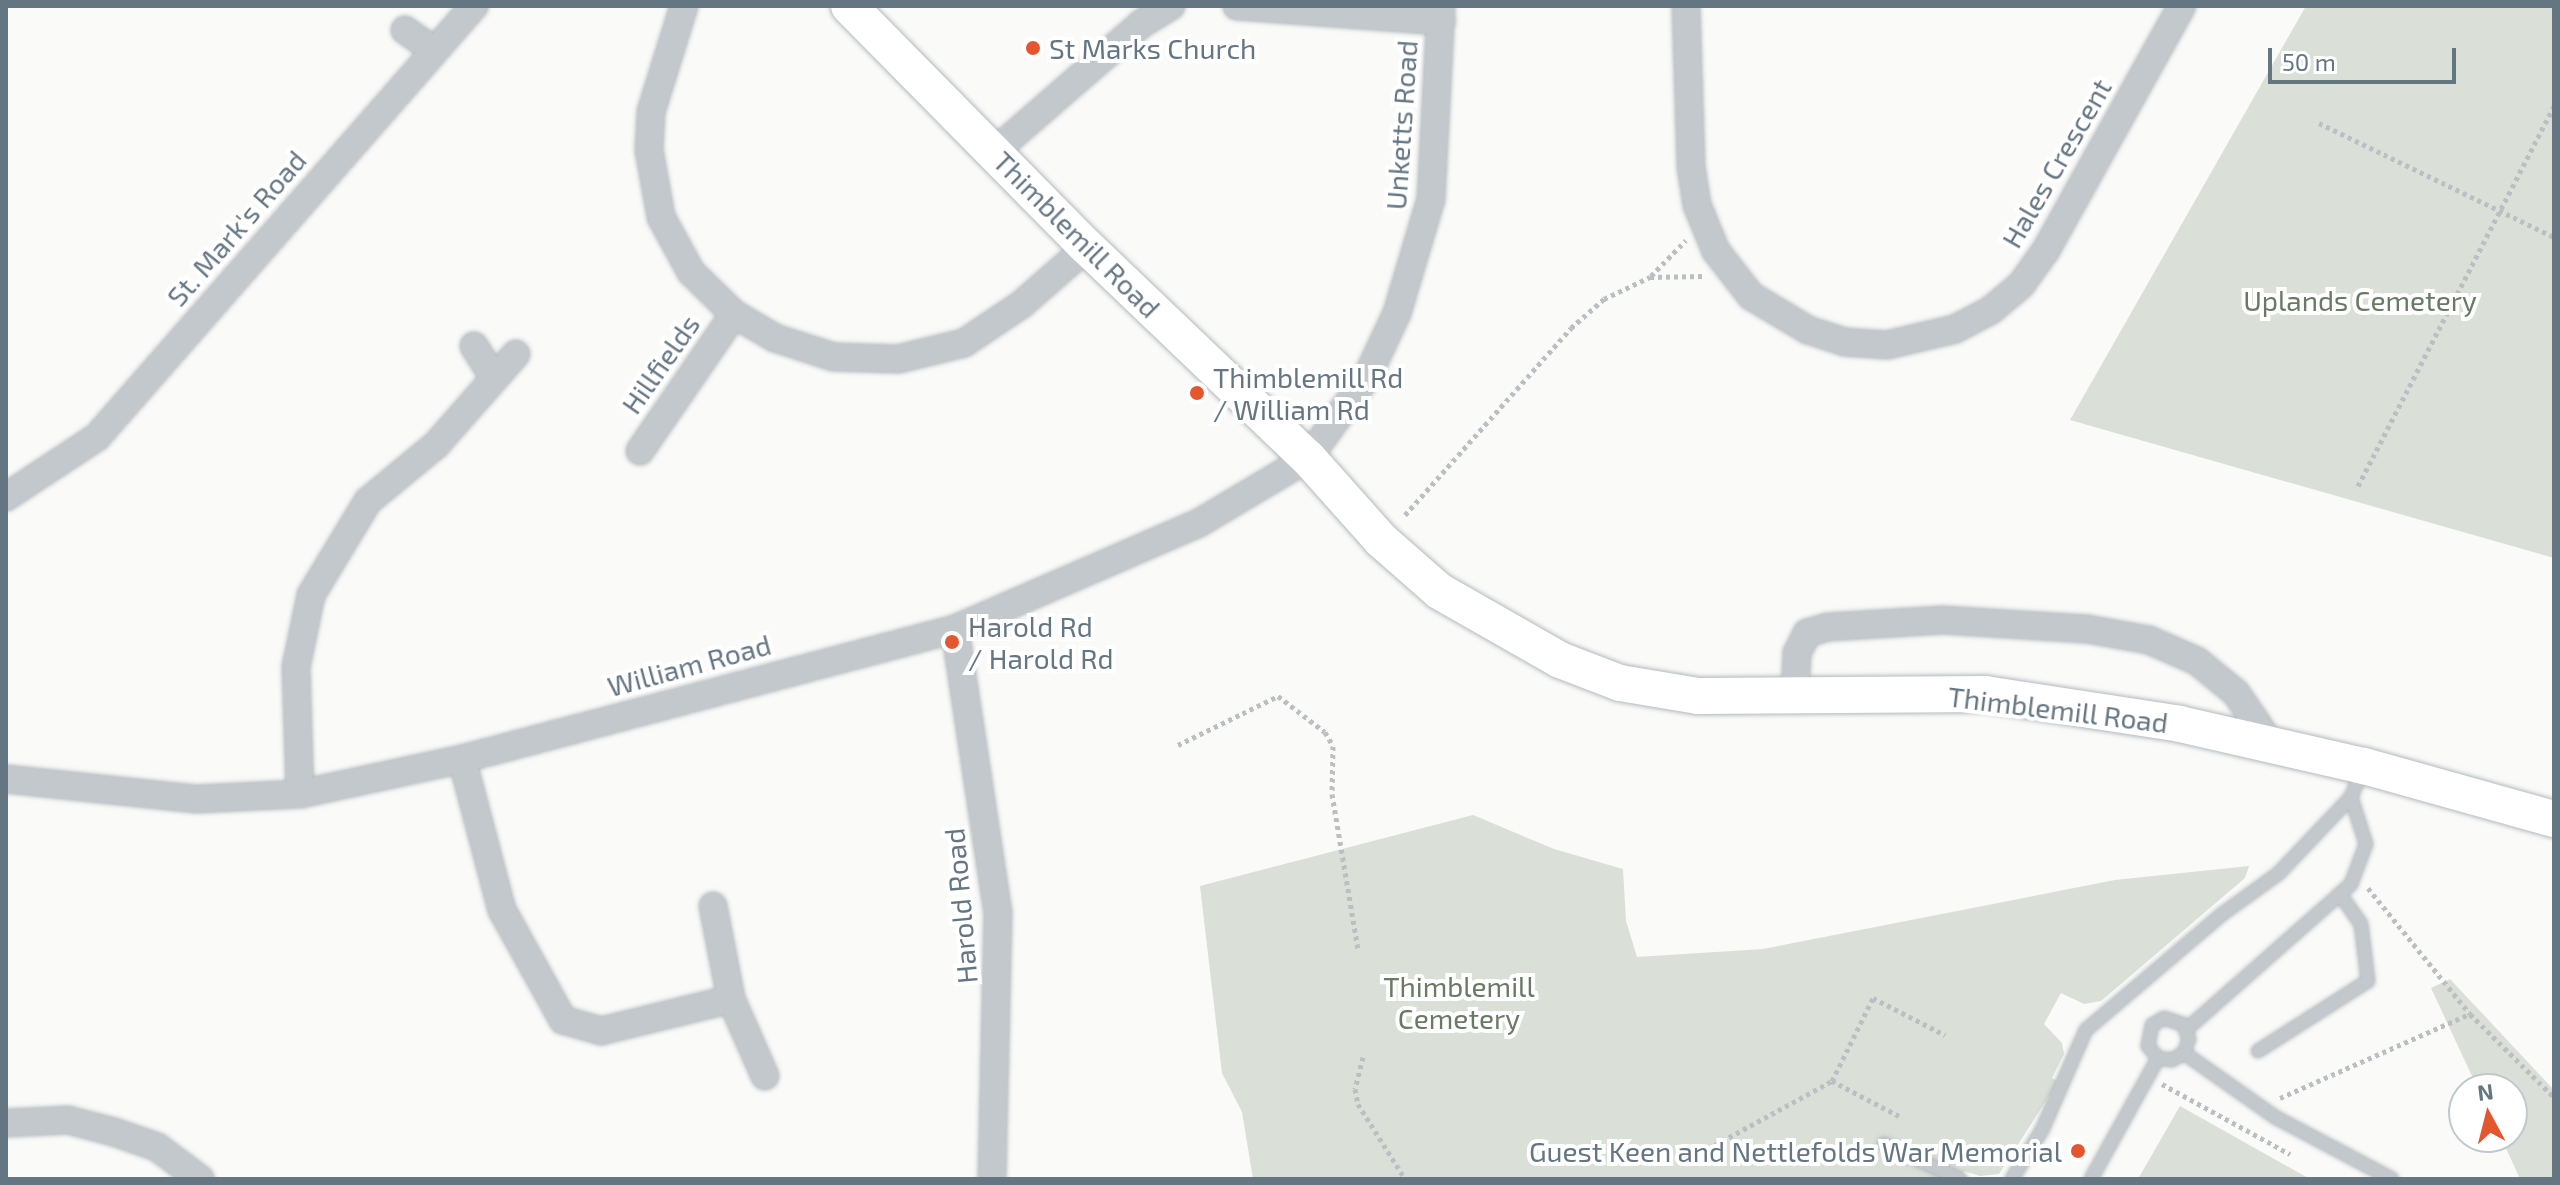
<!DOCTYPE html>
<style>
body{margin:0}
#map{position:relative;width:2560px;height:1185px;overflow:hidden;background:#fafaf8;font-family:"Exo 2",sans-serif}
div>[style]{position:absolute}
.green>*{inset:0;background:#dadfd7}
.path>*{height:5px;margin-top:-2.5px;transform-origin:0;background:repeating-linear-gradient(90deg,#bbbfc2 0 4px,transparent 0 8px)}
.roads{filter:drop-shadow(0 0 2px #b3babf) drop-shadow(0 0 2px #b3babf)}
.service>*{height:12px;margin:-6px;padding:0 6px;transform-origin:6px;border-radius:6px;background:#c3c8cc}
.minor>*{height:26px;margin:-13px;padding:0 13px;transform-origin:13px;border-radius:13px;background:#c3c8cc}
.secondary>*{height:36px;margin:-18px;padding:0 18px;transform-origin:18px;border-radius:18px;background:#fff}
.dots>*{width:22px;height:22px;translate:-50% -50%;box-sizing:border-box;border:4px solid #fff;border-radius:50%}
span{translate:-50% -50%;white-space:nowrap;text-align:center;line-height:1.15;-webkit-text-stroke:8px #fff;paint-order:stroke}
.poi-label{font-size:28px;color:#657683}
.left{translate:0 -50%;text-align:left}
.right{translate:-100% -50%;text-align:right}
.street-label{font-size:28px;color:#657683}
.park-label{font-size:28px;color:#687a64}
.frame{position:absolute;inset:0;border:8px solid #657683;pointer-events:none}
.north{position:absolute;left:2448px;top:1073px;width:80px;height:80px;box-sizing:border-box;background:#fff;border:2px solid #c1c8cd;border-radius:50%;rotate:353deg;font-size:22px;font-weight:700;line-height:32px;text-align:center;color:#657683}
.north::after{content:'';display:block;margin:auto;width:28px;height:36px;background:#e4572e;clip-path:polygon(50% 0,100% 100%,50% 72%,0 100%)}
.scale{position:absolute;left:2268px;top:48px;width:188px;height:36px;box-sizing:border-box;border:4px solid #657683;border-top:0;padding-left:10px;font-size:24px;line-height:28px;white-space:nowrap;color:#657683;-webkit-text-stroke:6px #fff;paint-order:stroke}
</style>
<div id="map">
<div class="green">
<div style="clip-path:polygon(2306px 6px,2554px 6px,2554px 558px,2070px 420px)"></div>
<div style="clip-path:polygon(1473px 815px,1554px 849px,1623px 869px,1626px 921px,1637px 957px,1763px 949px,2115px 880px,2249px 866px,2245px 878px,2101px 1001px,2084px 1004px,2061px 993px,2044px 1024px,2062px 1043px,2064px 1054px,2052px 1078px,2058px 1082px,1999px 1174px,1980px 1176px,1964px 1171px,1960px 1179px,1253px 1179px,1242px 1112px,1222px 1073px,1200px 886px)"></div>
<div style="clip-path:polygon(2450px 979px,2554px 1090px,2554px 1179px,2520px 1179px,2501px 1137px,2512px 1137px,2512px 1089px,2478px 1089px,2431px 988px)"></div>
<div style="clip-path:polygon(2180px 1106px,2310px 1179px,2138px 1179px)"></div>
</div>
<div class="path">
<div style="left:2319px;top:123px;width:261px;rotate:25.9deg"></div>
<div style="left:1651px;top:276px;width:50px;rotate:-45.8deg"></div>
<div style="left:2358px;top:486px;width:428px;rotate:-62.7deg"></div>
<div style="left:1405px;top:515px;width:250px;rotate:-48.4deg"></div>
<div style="left:1571px;top:328px;width:44px;rotate:-41.3deg"></div>
<div style="left:1604px;top:299px;width:51px;rotate:-25.6deg"></div>
<div style="left:1650px;top:277px;width:53px;rotate:-1.1deg"></div>
<div style="left:1178px;top:745px;width:111px;rotate:-26.1deg"></div>
<div style="left:1278px;top:696px;width:59px;rotate:37.5deg"></div>
<div style="left:1325px;top:732px;width:16px;rotate:60deg"></div>
<div style="left:1333px;top:746px;width:48px;rotate:91.2deg"></div>
<div style="left:1332px;top:794px;width:158px;rotate:80.5deg"></div>
<div style="left:2368px;top:888px;width:162px;rotate:51deg"></div>
<div style="left:2470px;top:1014px;width:118px;rotate:44.7deg"></div>
<div style="left:1363px;top:1057px;width:33px;rotate:104deg"></div>
<div style="left:1355px;top:1089px;width:15px;rotate:79deg"></div>
<div style="left:1358px;top:1104px;width:89px;rotate:57.9deg"></div>
<div style="left:2162px;top:1084px;width:146px;rotate:28.7deg"></div>
<div style="left:2280px;top:1098px;width:208px;rotate:-23.9deg"></div>
<div style="left:1899px;top:1116px;width:76px;rotate:-152.4deg"></div>
<div style="left:1832px;top:1081px;width:93px;rotate:-63.7deg"></div>
<div style="left:1873px;top:998px;width:81px;rotate:27.2deg"></div>
<div style="left:1715px;top:1145px;width:133px;rotate:-28.7deg"></div>
</div>
<div class="roads">
<div class="service">
<div style="left:2187px;top:1029px;width:204px;rotate:-41.4deg"></div>
<div style="left:2258px;top:1051px;width:130px;rotate:-32.5deg"></div>
<div style="left:2368px;top:981px;width:57px;rotate:-97deg"></div>
<div style="left:2361px;top:924px;width:37px;rotate:-125deg"></div>
<div style="left:2340px;top:894px;width:15px;rotate:-42deg"></div>
<div style="left:2351px;top:884px;width:43px;rotate:-69.4deg"></div>
<div style="left:2366px;top:844px;width:49px;rotate:-107.7deg"></div>
<div style="left:2351px;top:797px;width:30px;rotate:-67deg"></div>
<div style="left:2158px;top:1058px;width:14px;rotate:8deg"></div>
<div style="left:2172px;top:1060px;width:14px;rotate:-30deg"></div>
<div style="left:2184px;top:1053px;width:111px;rotate:35.1deg"></div>
<div style="left:2275px;top:1117px;width:132px;rotate:27.9deg"></div>
<div style="left:1884px;top:1144px;width:84px;rotate:24.7deg"></div>
<div style="left:2012px;top:1179px;width:57px;rotate:-58.5deg"></div>
<div style="left:2042px;top:1130px;width:109px;rotate:-66.3deg"></div>
<div style="left:2086px;top:1030px;width:177px;rotate:-40.4deg"></div>
<div style="left:2221px;top:915px;width:72px;rotate:-35.9deg"></div>
<div style="left:2279px;top:873px;width:105px;rotate:-46.5deg"></div>
<div style="left:2091px;top:1179px;width:138px;rotate:-61deg"></div>
<div style="left:2158px;top:1058px;width:16px;rotate:-130deg"></div>
<div style="left:2148px;top:1046px;width:21px;rotate:-79deg"></div>
<div style="left:2152px;top:1025px;width:14px;rotate:-30deg"></div>
<div style="left:2164px;top:1018px;width:20px;rotate:18deg"></div>
<div style="left:2183px;top:1024px;width:16px;rotate:68deg"></div>
<div style="left:2189px;top:1039px;width:15px;rotate:110deg"></div>
</div>
<div class="minor">
<div style="left:684px;top:6px;width:111px;rotate:107.3deg"></div>
<div style="left:651px;top:112px;width:38px;rotate:93deg"></div>
<div style="left:649px;top:150px;width:68px;rotate:79.8deg"></div>
<div style="left:661px;top:217px;width:63px;rotate:61.4deg"></div>
<div style="left:691px;top:272px;width:60px;rotate:44.3deg"></div>
<div style="left:734px;top:314px;width:48px;rotate:30.3deg"></div>
<div style="left:775px;top:338px;width:62px;rotate:17.9deg"></div>
<div style="left:834px;top:357px;width:64px;rotate:1.8deg"></div>
<div style="left:898px;top:359px;width:68px;rotate:-13.6deg"></div>
<div style="left:964px;top:343px;width:70px;rotate:-33.9deg"></div>
<div style="left:1022px;top:304px;width:86px;rotate:-41.2deg"></div>
<div style="left:1237px;top:6px;width:205px;rotate:4.2deg"></div>
<div style="left:1686px;top:6px;width:161px;rotate:88.2deg"></div>
<div style="left:1691px;top:167px;width:38px;rotate:81deg"></div>
<div style="left:1697px;top:205px;width:50px;rotate:67.6deg"></div>
<div style="left:1716px;top:251px;width:57px;rotate:52.1deg"></div>
<div style="left:1751px;top:296px;width:66px;rotate:30.8deg"></div>
<div style="left:1808px;top:330px;width:38px;rotate:18deg"></div>
<div style="left:1844px;top:342px;width:43px;rotate:4deg"></div>
<div style="left:1887px;top:345px;width:70px;rotate:-13.2deg"></div>
<div style="left:1955px;top:329px;width:41px;rotate:-27.8deg"></div>
<div style="left:1991px;top:310px;width:39px;rotate:-40deg"></div>
<div style="left:2021px;top:285px;width:43px;rotate:-54.5deg"></div>
<div style="left:2046px;top:250px;width:279px;rotate:-60.9deg"></div>
<div style="left:405px;top:30px;width:33px;rotate:35deg"></div>
<div style="left:994px;top:152px;width:195px;rotate:-41deg"></div>
<div style="left:1141px;top:24px;width:35px;rotate:-31deg"></div>
<div style="left:474px;top:346px;width:38px;rotate:58deg"></div>
<div style="left:640px;top:451px;width:166px;rotate:-55.5deg"></div>
<div style="left:6px;top:497px;width:109px;rotate:-33.4deg"></div>
<div style="left:97px;top:437px;width:573px;rotate:-48.82deg"></div>
<div style="left:955px;top:629px;width:286px;rotate:81.4deg"></div>
<div style="left:998px;top:912px;width:267px;rotate:91.3deg"></div>
<div style="left:1795px;top:694px;width:41px;rotate:-87.2deg"></div>
<div style="left:1797px;top:653px;width:22px;rotate:-63deg"></div>
<div style="left:1807px;top:633px;width:22px;rotate:-16deg"></div>
<div style="left:1828px;top:627px;width:115px;rotate:-3.5deg"></div>
<div style="left:1943px;top:620px;width:144px;rotate:3.6deg"></div>
<div style="left:2087px;top:629px;width:63px;rotate:10.1deg"></div>
<div style="left:2149px;top:640px;width:52px;rotate:23.6deg"></div>
<div style="left:2197px;top:661px;width:50px;rotate:39.4deg"></div>
<div style="left:2236px;top:693px;width:62px;rotate:55.5deg"></div>
<div style="left:462px;top:759px;width:156px;rotate:75.2deg"></div>
<div style="left:502px;top:910px;width:126px;rotate:61deg"></div>
<div style="left:563px;top:1020px;width:40px;rotate:16deg"></div>
<div style="left:601px;top:1031px;width:134px;rotate:-13.8deg"></div>
<div style="left:6px;top:779px;width:192px;rotate:6deg"></div>
<div style="left:197px;top:799px;width:103px;rotate:-2.8deg"></div>
<div style="left:300px;top:794px;width:166px;rotate:-12.2deg"></div>
<div style="left:462px;top:759px;width:510px;rotate:-14.77deg"></div>
<div style="left:955px;top:629px;width:266px;rotate:-23.5deg"></div>
<div style="left:1199px;top:523px;width:127px;rotate:-30.8deg"></div>
<div style="left:1308px;top:458px;width:100px;rotate:-53.9deg"></div>
<div style="left:1367px;top:377px;width:71px;rotate:-64.9deg"></div>
<div style="left:1397px;top:313px;width:119px;rotate:-73.4deg"></div>
<div style="left:1431px;top:199px;width:193px;rotate:-87deg"></div>
<div style="left:300px;top:794px;width:127px;rotate:-91.8deg"></div>
<div style="left:296px;top:667px;width:74px;rotate:-78.2deg"></div>
<div style="left:311px;top:595px;width:110px;rotate:-58.8deg"></div>
<div style="left:368px;top:501px;width:88px;rotate:-39.5deg"></div>
<div style="left:436px;top:445px;width:121px;rotate:-48.7deg"></div>
<div style="left:713px;top:906px;width:95px;rotate:79deg"></div>
<div style="left:731px;top:999px;width:84px;rotate:66.2deg"></div>
<div style="left:6px;top:1123px;width:62px;rotate:-2.8deg"></div>
<div style="left:68px;top:1120px;width:48px;rotate:14.6deg"></div>
<div style="left:114px;top:1132px;width:46px;rotate:19.2deg"></div>
<div style="left:157px;top:1147px;width:54px;rotate:36.7deg"></div>
</div>
<div class="secondary">
<div style="left:849px;top:6px;width:339px;rotate:45.4deg"></div>
<div style="left:1087px;top:247px;width:306px;rotate:43.7deg"></div>
<div style="left:1308px;top:458px;width:110px;rotate:48.3deg"></div>
<div style="left:1381px;top:540px;width:77px;rotate:41.3deg"></div>
<div style="left:1439px;top:591px;width:139px;rotate:29.7deg"></div>
<div style="left:1560px;top:660px;width:64px;rotate:21deg"></div>
<div style="left:1620px;top:683px;width:79px;rotate:9.5deg"></div>
<div style="left:1698px;top:696px;width:287px;rotate:-0.4deg"></div>
<div style="left:1985px;top:694px;width:197px;rotate:8.7deg"></div>
<div style="left:2180px;top:724px;width:189px;rotate:12.9deg"></div>
<div style="left:2364px;top:766px;width:197px;rotate:15.6deg"></div>
</div>
</div>
<div class="dots">
<div style="left:1033px;top:48px;background:#e4572e"></div>
<div style="left:1197px;top:393px;background:#e4572e"></div>
<div style="left:952px;top:642px;background:#e4572e"></div>
<div style="left:2078px;top:1151px;background:#e4572e"></div>
</div>
<div class="poi-label">
<span class="left" style="left:1049px;top:48px">St Marks Church</span>
<span class="left" style="left:1213px;top:393px">Thimblemill Rd<br>/ William Rd</span>
<span class="left" style="left:968px;top:642px">Harold Rd<br>/ Harold Rd</span>
<span class="right" style="left:2062px;top:1151px">Guest Keen and Nettlefolds War Memorial</span>
</div>
<div class="street-label">
<span style="left:1401px;top:125px;rotate:-86deg">Unketts Road</span>
<span style="left:2056px;top:163px;rotate:-60deg">Hales Crescent</span>
<span style="left:236px;top:228px;rotate:-49deg">St. Mark's Road</span>
<span style="left:1077px;top:234px;rotate:45deg">Thimblemill Road</span>
<span style="left:660px;top:364px;rotate:-55deg">Hillfields</span>
<span style="left:689px;top:665px;rotate:-15deg">William Road</span>
<span style="left:2058px;top:709px;rotate:7deg">Thimblemill Road</span>
<span style="left:960px;top:906px;rotate:-95deg">Harold Road</span>
</div>
<div class="park-label">
<span style="left:2360px;top:300px">Uplands Cemetery</span>
<span style="left:1459px;top:1002px">Thimblemill<br>Cemetery</span>
</div>
<div class="frame"></div>
<div class="north">N</div>
<div class="scale">50 m</div>
</div>
